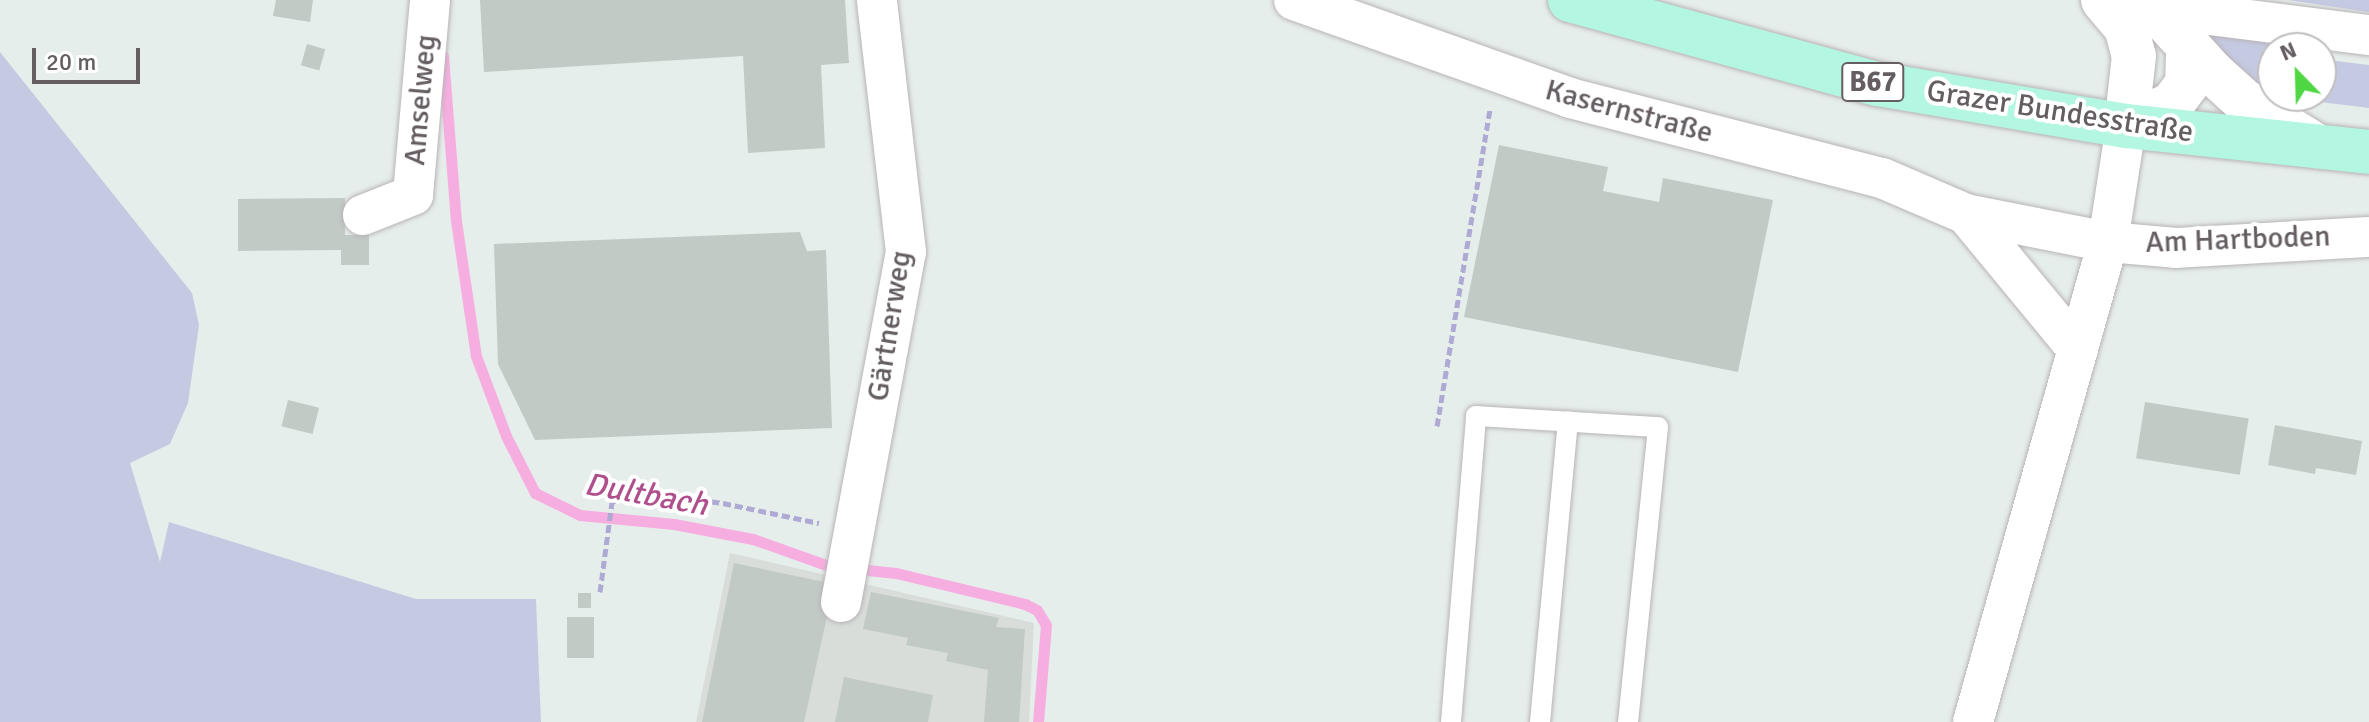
<!DOCTYPE html>
<meta charset="utf-8">
<style>
body{margin:0}
#map{position:relative;width:2369px;height:722px;overflow:hidden;background:#e6eeeb;font-family:Signika,sans-serif}
div>[style]{position:absolute}
.industrial>*{inset:0;background:#d8ddda}
.green>*{inset:0;background:#c5cae3}
.stream>*{height:11px;margin:-5.5px;padding:0 5.5px;transform-origin:5.5px;border-radius:5.5px;background:#f6aee1}
.building>*{inset:0;background:#c2cac6;transform-origin:0 0}
.path>*{height:5px;margin-top:-2.5px;transform-origin:0;background:repeating-linear-gradient(90deg,#aeaad3 0 8px,transparent 0 12px)}
.roads{filter:drop-shadow(0 0 2px #b9b3b6) drop-shadow(0 0 2px #b9b3b6)}
.service>*{height:20px;margin:-10px;padding:0 10px;transform-origin:10px;border-radius:10px;background:#fff}
.minor>*{height:40px;margin:-20px;padding:0 20px;transform-origin:20px;border-radius:20px;background:#fff}
.tertiary>*{height:44px;margin:-22px;padding:0 22px;transform-origin:22px;border-radius:22px;background:#fff}
.primary>*{height:44px;margin:-22px;padding:0 22px;transform-origin:22px;border-radius:22px;background:#b3f6e1}
span{translate:-50% -50%;white-space:nowrap;text-align:center;line-height:1.15;-webkit-text-stroke:8px #fff;paint-order:stroke}
.shield-label span{padding:2px 6px;background:#fff;border:2px solid;border-radius:6px;-webkit-text-stroke-width:0}
.shield-label{font-size:28px;color:#645d62;font-weight:700}
.street-label{font-size:30px;color:#645d62}
.water-label{font-size:32px;color:#af508c;font-style:italic}
.north{position:absolute;left:2257px;top:32px;width:80px;height:80px;box-sizing:border-box;background:#fff;border:2px solid #c1bec0;border-radius:50%;rotate:337deg;font-size:22px;font-weight:700;line-height:32px;text-align:center;color:#645d62}
.north::after{content:'';display:block;margin:auto;width:28px;height:36px;background:#4ed743;clip-path:polygon(50% 0,100% 100%,50% 72%,0 100%)}
.scale{position:absolute;left:32px;top:48px;width:108px;height:36px;box-sizing:border-box;border:4px solid #645d62;border-top:0;padding-left:10px;font-size:24px;line-height:28px;white-space:nowrap;color:#645d62;-webkit-text-stroke:6px #fff;paint-order:stroke}
</style>
<div id="map">
<div class="industrial">
<div style="clip-path:polygon(730px 553px,1034px 623px,1029px 722px,696px 722px)"></div>
</div>
<div class="green">
<div style="clip-path:polygon(2288px 0,2369px 0,2369px 12px)"></div>
<div style="clip-path:polygon(2194px 25px,2292px 40px,2295px 48px,2273px 48px,2273px 96px,2265px 94px)"></div>
<div style="clip-path:polygon(0 52px,192px 293px,199px 325px,188px 403px,170px 444px,130px 463px,160px 562px,169px 522px,416px 599px,536px 599px,541px 722px,0 722px)"></div>
<div style="clip-path:polygon(2321px 59px,2369px 65px,2369px 108px,2273px 96px,2321px 96px)"></div>
</div>
<div class="stream">
<div style="left:443px;top:56px;width:166px;rotate:85.5deg"></div>
<div style="left:456px;top:221px;width:136px;rotate:81.6deg"></div>
<div style="left:476px;top:356px;width:85px;rotate:69.4deg"></div>
<div style="left:506px;top:436px;width:64px;rotate:63deg"></div>
<div style="left:535px;top:493px;width:50px;rotate:26.1deg"></div>
<div style="left:580px;top:515px;width:94px;rotate:5.5deg"></div>
<div style="left:674px;top:524px;width:80px;rotate:10.8deg"></div>
<div style="left:753px;top:539px;width:81px;rotate:19.6deg"></div>
<div style="left:829px;top:566px;width:67px;rotate:6deg"></div>
<div style="left:896px;top:573px;width:133px;rotate:13.5deg"></div>
<div style="left:1025px;top:604px;width:13px;rotate:27deg"></div>
<div style="left:1037px;top:610px;width:17px;rotate:59deg"></div>
<div style="left:1046px;top:625px;width:97px;rotate:94.7deg"></div>
</div>
<div class="building">
<div style="clip-path:polygon(276px 0,313px 0,310px 22px,273px 16px)"></div>
<div style="clip-path:polygon(480px 0,845px 0,849px 63px,821px 65px,825px 148px,748px 153px,743px 56px,484px 72px)"></div>
<div style="left:307px;top:44px;width:19px;height:22px;rotate:16deg"></div>
<div style="clip-path:polygon(1499px 145px,1608px 167px,1603px 191px,1659px 202px,1663px 178px,1773px 200px,1738px 372px,1464px 317px)"></div>
<div style="clip-path:polygon(345px 198px,345px 235px,369px 235px,369px 265px,341px 265px,341px 250px,238px 251px,238px 199px)"></div>
<div style="clip-path:polygon(800px 232px,807px 251px,826px 250px,832px 428px,535px 440px,498px 364px,494px 244px)"></div>
<div style="left:288px;top:400px;width:32px;height:27px;rotate:14deg"></div>
<div style="left:2145px;top:402px;width:105px;height:57px;rotate:9deg"></div>
<div style="clip-path:polygon(2275px 425px,2362px 441px,2356px 475px,2316px 468px,2315px 474px,2268px 465px)"></div>
<div style="clip-path:polygon(734px 563px,834px 584px,804px 722px,702px 722px)"></div>
<div style="clip-path:polygon(871px 592px,999px 618px,996px 627px,1025px 629px,1019px 722px,984px 722px,988px 670px,946px 661px,948px 653px,906px 645px,908px 638px,863px 629px)"></div>
<div style="left:578px;top:593px;width:13px;height:15px"></div>
<div style="left:567px;top:617px;width:27px;height:41px"></div>
<div style="clip-path:polygon(844px 677px,933px 695px,928px 722px,835px 722px)"></div>
</div>
<div class="path">
<div style="left:1437px;top:426px;width:321px;rotate:-80.5deg"></div>
<div style="left:600px;top:592px;width:91px;rotate:-82.4deg"></div>
<div style="left:612px;top:502px;width:30px;rotate:-20deg"></div>
<div style="left:640px;top:492px;width:84px;rotate:7.5deg"></div>
<div style="left:723px;top:503px;width:98px;rotate:11.8deg"></div>
</div>
<div class="roads">
<div class="service">
<div style="left:1451px;top:722px;width:307px;rotate:-85.3deg"></div>
<div style="left:1476px;top:416px;width:182px;rotate:3.5deg"></div>
<div style="left:1658px;top:427px;width:297px;rotate:95.8deg"></div>
<div style="left:1540px;top:722px;width:302px;rotate:-84.7deg"></div>
</div>
<div class="minor">
<div style="left:1294px;top:0;width:293px;rotate:19.5deg"></div>
<div style="left:1570px;top:98px;width:322px;rotate:14.4deg"></div>
<div style="left:1882px;top:178px;width:91px;rotate:23.2deg"></div>
<div style="left:1966px;top:214px;width:145px;rotate:11.2deg"></div>
<div style="left:2108px;top:242px;width:68px;rotate:5deg"></div>
<div style="left:2176px;top:248px;width:193px;rotate:-3.3deg"></div>
<div style="left:2154px;top:8px;width:217px;rotate:7.2deg"></div>
<div style="left:1966px;top:214px;width:176px;rotate:50.5deg"></div>
<div style="left:363px;top:215px;width:54px;rotate:-21.8deg"></div>
<div style="left:413px;top:195px;width:196px;rotate:-85deg"></div>
<div style="left:841px;top:602px;width:356px;rotate:-79.5deg"></div>
<div style="left:906px;top:252px;width:254px;rotate:-96.6deg"></div>
<div style="left:1973px;top:722px;width:499px;rotate:-74.3deg"></div>
<div style="left:2108px;top:242px;width:117px;rotate:-81.2deg"></div>
</div>
<div class="tertiary">
<div style="left:2103px;top:0;width:35px;rotate:50deg"></div>
<div style="left:2126px;top:27px;width:30px;rotate:75deg"></div>
<div style="left:2134px;top:56px;width:70px;rotate:96.5deg"></div>
<div style="left:2133px;top:0;width:22px;rotate:21deg"></div>
<div style="left:2154px;top:8px;width:86px;rotate:47.8deg"></div>
<div style="left:2212px;top:72px;width:43px;rotate:42.2deg"></div>
<div style="left:2244px;top:101px;width:86px;rotate:31.7deg"></div>
<div style="left:2126px;top:126px;width:51px;rotate:-25.6deg"></div>
<div style="left:2172px;top:104px;width:25px;rotate:-53deg"></div>
<div style="left:2187px;top:84px;width:37px;rotate:-88deg"></div>
</div>
<div class="primary">
<div style="left:1570px;top:0;width:319px;rotate:15.3deg"></div>
<div style="left:1878px;top:84px;width:252px;rotate:9.6deg"></div>
<div style="left:2126px;top:126px;width:244px;rotate:6.1deg"></div>
</div>
</div>
<div class="shield-label">
<span style="left:1873px;top:82px">B67</span>
</div>
<div class="street-label">
<span style="left:421px;top:100px;rotate:-85deg">Amselweg</span>
<span style="left:1629px;top:112px;rotate:15deg">Kasernstraße</span>
<span style="left:2060px;top:112px;rotate:9deg">Grazer Bundesstraße</span>
<span style="left:2238px;top:240px;rotate:-2deg">Am Hartboden</span>
<span style="left:890px;top:326px;rotate:-81deg">Gärtnerweg</span>
</div>
<div class="water-label">
<span style="left:646px;top:495px;rotate:10deg">Dultbach</span>
</div>
<div class="north">N</div>
<div class="scale">20 m</div>
</div>
